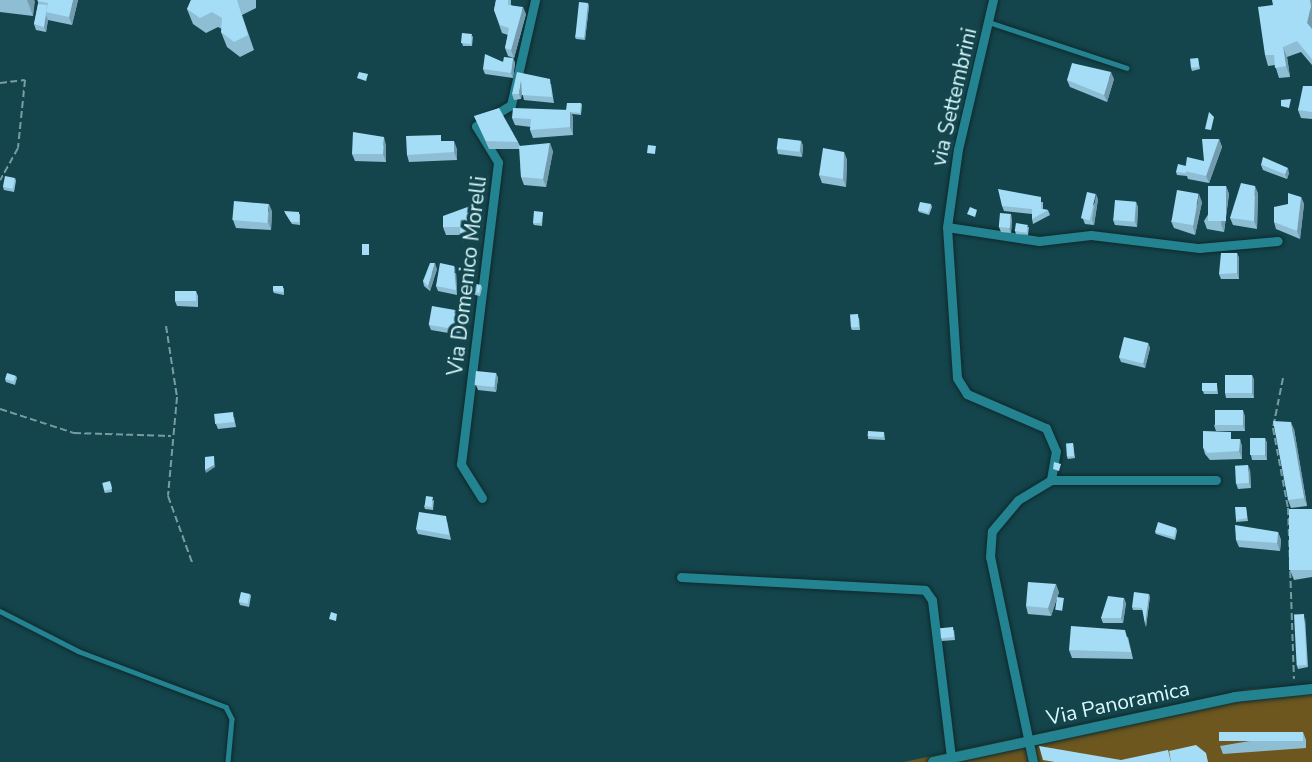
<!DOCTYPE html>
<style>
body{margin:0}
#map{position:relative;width:1312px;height:762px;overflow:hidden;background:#15454c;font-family:"Nunito Sans",sans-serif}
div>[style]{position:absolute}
.green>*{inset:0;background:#6d571f}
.path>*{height:2px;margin-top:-1px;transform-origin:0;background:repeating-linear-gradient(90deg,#759da3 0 7px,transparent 0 10.5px)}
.roads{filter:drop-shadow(0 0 2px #0d292d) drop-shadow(0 0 2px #0d292d)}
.service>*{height:4.5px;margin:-2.25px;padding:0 2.25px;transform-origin:2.25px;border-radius:2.25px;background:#248390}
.minor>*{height:9px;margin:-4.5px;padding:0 4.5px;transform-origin:4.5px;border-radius:4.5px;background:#248390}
.tertiary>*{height:10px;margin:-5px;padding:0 5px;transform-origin:5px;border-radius:5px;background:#248390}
.wall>*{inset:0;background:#8ebed4}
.shaded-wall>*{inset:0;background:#749bad}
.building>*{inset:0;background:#a5ddf7;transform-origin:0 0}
span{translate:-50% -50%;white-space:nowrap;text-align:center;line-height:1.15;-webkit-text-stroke:7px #15454c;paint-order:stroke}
.street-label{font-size:21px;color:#d8f9fe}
</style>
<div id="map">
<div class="green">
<div style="clip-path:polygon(1312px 685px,1312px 762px,904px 762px,1248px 689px)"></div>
</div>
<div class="path">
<div style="left:0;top:83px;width:25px;rotate:-7deg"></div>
<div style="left:25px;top:80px;width:68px;rotate:95.9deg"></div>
<div style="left:18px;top:148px;width:37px;rotate:119deg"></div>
<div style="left:166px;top:326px;width:72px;rotate:81.2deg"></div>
<div style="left:177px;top:397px;width:99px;rotate:95.2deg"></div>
<div style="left:168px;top:496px;width:73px;rotate:70.1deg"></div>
<div style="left:1283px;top:378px;width:51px;rotate:101.3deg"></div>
<div style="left:1273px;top:428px;width:81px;rotate:79.4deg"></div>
<div style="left:1288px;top:508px;width:171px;rotate:88deg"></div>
<div style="left:0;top:409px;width:78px;rotate:18deg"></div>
<div style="left:74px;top:433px;width:97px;rotate:1.8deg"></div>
</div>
<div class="roads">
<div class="service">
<div style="left:989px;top:22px;width:145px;rotate:18.4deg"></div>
<div style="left:0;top:611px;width:88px;rotate:27.1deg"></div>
<div style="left:78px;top:651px;width:158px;rotate:20.7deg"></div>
<div style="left:226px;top:707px;width:13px;rotate:63deg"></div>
<div style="left:232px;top:719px;width:43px;rotate:95.3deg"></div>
</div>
<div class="minor">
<div style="left:993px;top:0;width:153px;rotate:103.2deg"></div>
<div style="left:958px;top:149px;width:79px;rotate:98deg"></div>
<div style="left:947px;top:227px;width:151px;rotate:86.2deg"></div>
<div style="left:957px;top:378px;width:19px;rotate:58deg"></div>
<div style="left:967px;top:394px;width:86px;rotate:23.3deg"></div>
<div style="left:1046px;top:428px;width:25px;rotate:67deg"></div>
<div style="left:1056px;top:451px;width:29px;rotate:100deg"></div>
<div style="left:947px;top:227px;width:93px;rotate:8.7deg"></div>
<div style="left:1039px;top:241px;width:52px;rotate:-6.6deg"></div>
<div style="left:1091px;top:235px;width:109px;rotate:6.9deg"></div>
<div style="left:1199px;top:248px;width:79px;rotate:-5.1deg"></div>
<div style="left:482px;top:498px;width:40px;rotate:-122deg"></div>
<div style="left:461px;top:464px;width:304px;rotate:-83deg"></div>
<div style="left:498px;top:162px;width:42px;rotate:-121.4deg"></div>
<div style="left:476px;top:126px;width:41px;rotate:-31deg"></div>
<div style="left:511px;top:105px;width:108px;rotate:-77.1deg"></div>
<div style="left:681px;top:577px;width:244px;rotate:3deg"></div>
<div style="left:925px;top:590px;width:12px;rotate:55deg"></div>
<div style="left:932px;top:600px;width:159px;rotate:83.1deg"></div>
<div style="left:1033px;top:762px;width:209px;rotate:-101.8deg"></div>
<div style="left:990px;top:557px;width:26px;rotate:-86deg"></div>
<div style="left:992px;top:531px;width:40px;rotate:-50deg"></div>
<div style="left:1018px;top:500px;width:39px;rotate:-31deg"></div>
<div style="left:1051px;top:480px;width:165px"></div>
</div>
<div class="tertiary">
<div style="left:933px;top:762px;width:309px;rotate:-12.1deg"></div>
<div style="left:1235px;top:697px;width:77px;rotate:-5.9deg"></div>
</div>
</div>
<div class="wall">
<div style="clip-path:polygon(0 0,34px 0,33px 16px,0 12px)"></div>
<div style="clip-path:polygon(38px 0,78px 0,72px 25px,48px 20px,46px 32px,36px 30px,34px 24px,38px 4px)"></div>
<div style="clip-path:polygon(191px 0,256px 0,256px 8px,242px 15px,254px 50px,240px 57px,227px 47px,221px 32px,222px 29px,218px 27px,206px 33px,193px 24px,187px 9px)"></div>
<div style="clip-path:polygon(496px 0,511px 0,511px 5px,526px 14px,514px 58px,508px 56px,505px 48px,508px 35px,502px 33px,494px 10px)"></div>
<div style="clip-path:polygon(1312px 0,1312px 65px,1301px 52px,1287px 57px,1290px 77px,1279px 78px,1275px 65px,1268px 66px,1265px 55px)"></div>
<div style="clip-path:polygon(588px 3px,589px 6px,585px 40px,576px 39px,575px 37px)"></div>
<div style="clip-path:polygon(473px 36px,472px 46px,463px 46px,462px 43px)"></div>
<div style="clip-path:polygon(513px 58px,515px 63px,513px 78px,485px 74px,483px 69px)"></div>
<div style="clip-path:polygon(1198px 58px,1200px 69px,1192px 71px,1191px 68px)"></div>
<div style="clip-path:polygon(1114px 79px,1107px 102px,1070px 87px,1067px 80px)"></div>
<div style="clip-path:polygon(551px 84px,554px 103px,524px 100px,522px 92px,521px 99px,514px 100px,512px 94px)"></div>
<div style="clip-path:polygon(1312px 86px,1312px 119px,1301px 118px,1298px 110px)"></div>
<div style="clip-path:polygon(581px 103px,582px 105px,581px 115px,572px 114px,573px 118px,573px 135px,533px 138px,530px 130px,531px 127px,515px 125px,512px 118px,566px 110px)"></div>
<div style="clip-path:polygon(474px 116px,518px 142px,520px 146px,553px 151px,546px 187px,524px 185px,521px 177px,520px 149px,489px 149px)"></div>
<div style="clip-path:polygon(1219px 139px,1222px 147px,1209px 183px,1188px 179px,1187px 176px,1177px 175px,1176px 172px,1186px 166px,1204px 161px)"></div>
<div style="clip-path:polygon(443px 141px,457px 149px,457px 160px,409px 162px,407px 155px)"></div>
<div style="clip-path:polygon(801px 141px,803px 146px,802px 157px,778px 154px,777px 149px)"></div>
<div style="clip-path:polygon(386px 145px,386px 162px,355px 161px,352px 154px)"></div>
<div style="clip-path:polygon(844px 152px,847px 160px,846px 187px,822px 183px,819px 175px)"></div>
<div style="clip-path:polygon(1261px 165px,1289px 173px,1287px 179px,1263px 170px)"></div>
<div style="clip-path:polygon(15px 178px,16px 181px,14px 192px,4px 190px,3px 187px)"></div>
<div style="clip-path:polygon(1226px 186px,1229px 194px,1224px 232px,1207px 229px,1204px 221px)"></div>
<div style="clip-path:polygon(1258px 193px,1257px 229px,1233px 225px,1230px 218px)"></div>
<div style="clip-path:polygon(1301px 197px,1304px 204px,1300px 239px,1276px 229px,1274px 222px,1288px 204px)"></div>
<div style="clip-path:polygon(1098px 199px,1094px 225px,1085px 224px,1083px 219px)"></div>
<div style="clip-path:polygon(1043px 202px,1043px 209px,1048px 210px,1050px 215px,1033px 224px,1032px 219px,1032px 214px,1004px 211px,1002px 206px)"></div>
<div style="clip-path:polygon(1136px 202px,1138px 207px,1137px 227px,1115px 225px,1113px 220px)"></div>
<div style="clip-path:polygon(1202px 202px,1195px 235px,1174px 228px,1171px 221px)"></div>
<div style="clip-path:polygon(931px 204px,932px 207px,929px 215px,919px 212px,918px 210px)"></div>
<div style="clip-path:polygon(272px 211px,271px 230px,236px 228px,233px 220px)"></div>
<div style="clip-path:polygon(543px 212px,543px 214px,542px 226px,534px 225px,533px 223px)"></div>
<div style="clip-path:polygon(285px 213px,300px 214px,300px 225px,292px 224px)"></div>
<div style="clip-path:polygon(476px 213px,476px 233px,463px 242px,460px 235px,446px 235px,443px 227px)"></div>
<div style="clip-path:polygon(1012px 219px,1011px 233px,1001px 232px,999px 227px)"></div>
<div style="clip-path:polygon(1029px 227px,1028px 235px,1016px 234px,1015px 231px)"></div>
<div style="clip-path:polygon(1237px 253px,1239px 258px,1239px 279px,1221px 279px,1219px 274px)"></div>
<div style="clip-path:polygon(454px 266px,456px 271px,457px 295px,438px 291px,436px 286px)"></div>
<div style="clip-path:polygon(437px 269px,430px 291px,424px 286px,423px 281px)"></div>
<div style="clip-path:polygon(481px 285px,482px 288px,480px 296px,470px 294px,469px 291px)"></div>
<div style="clip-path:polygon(284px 288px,284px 295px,274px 293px,273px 291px)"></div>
<div style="clip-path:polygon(196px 291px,198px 296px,198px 307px,177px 306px,175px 301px)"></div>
<div style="clip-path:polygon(463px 316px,460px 335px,431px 330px,429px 325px)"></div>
<div style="clip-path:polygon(859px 317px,860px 330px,852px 330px,851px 328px)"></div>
<div style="clip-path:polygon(1148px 343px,1150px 348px,1145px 368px,1121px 362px,1119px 357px)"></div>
<div style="clip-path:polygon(496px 373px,498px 378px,496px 392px,478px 390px,476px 385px)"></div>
<div style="clip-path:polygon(1252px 375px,1254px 380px,1254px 398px,1226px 398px,1225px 393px)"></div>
<div style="clip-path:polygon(16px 376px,17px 378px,15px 385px,6px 382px,5px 379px)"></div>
<div style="clip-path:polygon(1217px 385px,1218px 394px,1204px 394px,1203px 391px)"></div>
<div style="clip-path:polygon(1245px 416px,1245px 431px,1216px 431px,1214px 425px)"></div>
<div style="clip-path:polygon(234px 417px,236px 427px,218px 429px,216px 424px)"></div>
<div style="clip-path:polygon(1294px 429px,1307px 506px,1291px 508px,1288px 500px)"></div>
<div style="clip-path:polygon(884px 432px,885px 440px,868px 439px,868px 436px)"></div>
<div style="clip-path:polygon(1265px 438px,1267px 443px,1267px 460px,1252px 460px,1251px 455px)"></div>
<div style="clip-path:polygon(1234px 439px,1240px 439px,1242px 447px,1242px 459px,1210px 460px,1205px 454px,1203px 447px)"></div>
<div style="clip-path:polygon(1073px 443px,1075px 458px,1068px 459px,1067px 457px)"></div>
<div style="clip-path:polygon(1250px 470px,1251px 488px,1238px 489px,1236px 483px)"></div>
<div style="clip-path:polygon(111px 483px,112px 492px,105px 493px,104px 491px)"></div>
<div style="clip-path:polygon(434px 500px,433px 510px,425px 509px,424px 506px)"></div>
<div style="clip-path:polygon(1246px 507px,1248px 521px,1236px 522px,1236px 520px)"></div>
<div style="clip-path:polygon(1312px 509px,1312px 577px,1294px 580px,1290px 570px)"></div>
<div style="clip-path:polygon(447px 521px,451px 540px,418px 534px,416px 529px)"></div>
<div style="clip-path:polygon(1176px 528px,1177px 531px,1175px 540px,1156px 534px,1155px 532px)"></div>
<div style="clip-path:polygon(1278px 532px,1281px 540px,1280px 551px,1239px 547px,1236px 540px)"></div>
<div style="clip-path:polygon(1059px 592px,1051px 616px,1028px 614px,1026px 606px)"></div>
<div style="clip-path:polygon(250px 594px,251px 596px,249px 607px,240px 605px,239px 602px)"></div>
<div style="clip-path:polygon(1150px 596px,1146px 627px,1143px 610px,1133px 610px,1132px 607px)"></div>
<div style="clip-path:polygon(1126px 603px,1123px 623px,1103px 623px,1101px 618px)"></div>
<div style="clip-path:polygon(1305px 617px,1308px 667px,1298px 669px,1297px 666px)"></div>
<div style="clip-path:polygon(954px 630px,955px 640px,942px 641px,941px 638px)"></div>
<div style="clip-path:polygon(1128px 637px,1133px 659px,1072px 658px,1069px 650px)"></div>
<div style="clip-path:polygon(1303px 732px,1306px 740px,1306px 748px,1223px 754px,1220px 746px)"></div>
</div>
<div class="shaded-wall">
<div style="clip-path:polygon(27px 0,34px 0,35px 1px,33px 16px)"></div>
<div style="clip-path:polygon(73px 0,78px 0,72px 25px,69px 17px)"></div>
<div style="clip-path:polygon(1310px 0,1312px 0,1312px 30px,1307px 23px)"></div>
<div style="clip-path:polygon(588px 3px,589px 6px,585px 40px,584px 38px)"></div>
<div style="clip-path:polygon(523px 7px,526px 14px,514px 58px,511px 50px)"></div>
<div style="clip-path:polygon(46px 15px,48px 20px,46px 32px,44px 27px)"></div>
<div style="clip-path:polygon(1283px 47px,1287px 57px,1290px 77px,1286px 66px)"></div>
<div style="clip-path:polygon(513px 58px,515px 63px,513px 78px,511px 73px)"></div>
<div style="clip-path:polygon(1111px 72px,1114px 79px,1107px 102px,1104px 95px)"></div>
<div style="clip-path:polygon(521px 81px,523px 86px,521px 99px,519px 94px)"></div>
<div style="clip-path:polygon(570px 110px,573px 118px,573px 135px,570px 127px)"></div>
<div style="clip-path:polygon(384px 137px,386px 145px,386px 162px,383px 154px)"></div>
<div style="clip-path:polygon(1219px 139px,1222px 147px,1209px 183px,1206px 176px)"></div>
<div style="clip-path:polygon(454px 141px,457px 149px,457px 160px,454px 152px)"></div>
<div style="clip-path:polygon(801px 141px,803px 146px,802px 157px,800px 151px)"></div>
<div style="clip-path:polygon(550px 143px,553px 151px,546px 187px,543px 179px)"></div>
<div style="clip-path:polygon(844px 152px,847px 160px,846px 187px,843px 179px)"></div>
<div style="clip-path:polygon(1288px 168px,1289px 173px,1287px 179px,1285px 174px)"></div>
<div style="clip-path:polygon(1226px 186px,1229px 194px,1224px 232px,1221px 224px)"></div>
<div style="clip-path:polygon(1255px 186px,1258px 193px,1257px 229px,1254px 221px)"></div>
<div style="clip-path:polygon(1096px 194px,1098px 199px,1094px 225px,1092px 220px)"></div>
<div style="clip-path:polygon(1199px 194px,1202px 202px,1195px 235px,1193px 227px)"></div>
<div style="clip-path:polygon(1301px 197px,1304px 204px,1300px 239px,1297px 231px)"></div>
<div style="clip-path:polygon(1136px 202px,1138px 207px,1137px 227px,1135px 222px)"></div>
<div style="clip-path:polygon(269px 204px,272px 211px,271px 230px,268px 222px)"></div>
<div style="clip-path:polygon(473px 205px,476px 213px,476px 233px,463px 242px,460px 234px)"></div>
<div style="clip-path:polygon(1011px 214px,1012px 219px,1011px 233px,1009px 228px)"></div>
<div style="clip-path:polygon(1237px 253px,1239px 258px,1239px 279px,1237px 273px)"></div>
<div style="clip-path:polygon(435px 263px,437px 269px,430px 291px,428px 286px)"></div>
<div style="clip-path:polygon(454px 266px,456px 271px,457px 295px,456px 290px)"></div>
<div style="clip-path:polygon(461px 311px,463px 316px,460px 335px,458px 329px)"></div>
<div style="clip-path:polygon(1148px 343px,1150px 348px,1145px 368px,1143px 363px)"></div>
<div style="clip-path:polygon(496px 373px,498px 378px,496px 392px,494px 387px)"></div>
<div style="clip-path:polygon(1252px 375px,1254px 380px,1254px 398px,1252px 393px)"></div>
<div style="clip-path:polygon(1243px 410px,1245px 416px,1245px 431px,1243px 426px)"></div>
<div style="clip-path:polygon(1291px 422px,1294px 429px,1307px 506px,1304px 498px)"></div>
<div style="clip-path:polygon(1265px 438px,1267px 443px,1267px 460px,1265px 455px)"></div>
<div style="clip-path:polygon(1240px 439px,1242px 447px,1242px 459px,1239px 451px)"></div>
<div style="clip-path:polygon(214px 456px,215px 467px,206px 473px,205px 470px)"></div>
<div style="clip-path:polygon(1248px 465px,1250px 470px,1251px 488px,1249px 483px)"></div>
<div style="clip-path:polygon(1278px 532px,1281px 540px,1280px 551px,1277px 543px)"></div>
<div style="clip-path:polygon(1056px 584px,1059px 592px,1051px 616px,1048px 608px)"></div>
<div style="clip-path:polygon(1149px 594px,1150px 596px,1146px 627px,1145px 624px)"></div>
<div style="clip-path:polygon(1124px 598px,1126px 603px,1123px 623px,1121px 618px)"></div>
</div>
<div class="building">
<div style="clip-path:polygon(38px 0,73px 0,69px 17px,46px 12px,48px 3px,37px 1px)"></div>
<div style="clip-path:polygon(191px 0,237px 0,248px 35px,234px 42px,221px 32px,222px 18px,212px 12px,200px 18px,187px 9px)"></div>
<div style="clip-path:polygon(496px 0,508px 0,508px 5px,523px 7px,511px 50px,505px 48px,509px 28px,500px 25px,494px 10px)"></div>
<div style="clip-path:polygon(1272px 0,1310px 0,1311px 6px,1307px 23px,1312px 29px,1312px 59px,1297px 41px,1283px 47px,1286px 66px,1275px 68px,1274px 55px,1265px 55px,1258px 7px,1273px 5px)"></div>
<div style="left:579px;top:2px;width:9px;height:35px;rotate:6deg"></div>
<div style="clip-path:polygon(38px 4px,47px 5px,44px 27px,34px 24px)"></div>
<div style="left:462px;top:33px;width:10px;height:10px;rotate:6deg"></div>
<div style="clip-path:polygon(485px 54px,503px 62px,504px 57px,513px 58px,511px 73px,483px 69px)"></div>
<div style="left:1198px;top:58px;width:9px;height:8px;rotate:84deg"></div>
<div style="clip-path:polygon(1072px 63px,1111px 72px,1104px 95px,1067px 80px)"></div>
<div style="clip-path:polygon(359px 72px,368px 74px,366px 81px,357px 78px)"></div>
<div style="clip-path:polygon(517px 72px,550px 79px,552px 97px,522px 95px,521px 81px,519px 94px,512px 94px)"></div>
<div style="clip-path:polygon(1303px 86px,1312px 86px,1312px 112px,1298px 110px)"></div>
<div style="clip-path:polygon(1291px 99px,1289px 108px,1281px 106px,1281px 100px)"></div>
<div style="clip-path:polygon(567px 103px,581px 103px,580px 113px,570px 112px,570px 110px,566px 110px)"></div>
<div style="clip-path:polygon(499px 108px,518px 142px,486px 141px,474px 116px)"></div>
<div style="clip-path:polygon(513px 108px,570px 110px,570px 127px,530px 130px,531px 119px,512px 118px)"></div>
<div style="clip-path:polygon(1209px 112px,1214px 117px,1211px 130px,1205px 129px)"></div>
<div style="clip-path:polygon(353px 132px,384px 137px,383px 154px,352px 154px)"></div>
<div style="clip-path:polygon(441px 135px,441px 141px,454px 141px,454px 152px,407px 155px,406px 136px)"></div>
<div style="left:778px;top:138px;width:23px;height:11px;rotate:7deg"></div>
<div style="clip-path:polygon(1202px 139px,1219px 139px,1206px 176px,1185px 171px,1187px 157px,1204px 161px)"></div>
<div style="clip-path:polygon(550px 143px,543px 179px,521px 177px,519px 146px)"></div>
<div style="left:648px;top:145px;width:8px;height:8px;rotate:7deg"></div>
<div style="clip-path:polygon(823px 148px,844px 152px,843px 179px,819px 175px)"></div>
<div style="clip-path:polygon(1263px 157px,1288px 168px,1285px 174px,1261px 165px)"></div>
<div style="clip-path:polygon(1178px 164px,1186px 166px,1186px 173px,1176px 172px)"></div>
<div style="left:5px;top:176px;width:10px;height:11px;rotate:11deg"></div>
<div style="clip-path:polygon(1241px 183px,1255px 186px,1254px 221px,1230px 218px)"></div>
<div style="left:1208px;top:186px;width:18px;height:35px"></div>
<div style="clip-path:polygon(998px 189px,1041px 197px,1041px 209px,1048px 210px,1032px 219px,1032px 209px,1002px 206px)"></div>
<div style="left:1177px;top:190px;width:22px;height:32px;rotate:10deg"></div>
<div style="left:1087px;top:192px;width:9px;height:27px;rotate:13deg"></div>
<div style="clip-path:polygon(1288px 193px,1301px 197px,1297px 231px,1274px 222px,1274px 207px,1288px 204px)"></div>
<div style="left:1115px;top:200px;width:21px;height:20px;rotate:5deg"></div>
<div style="left:234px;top:201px;width:35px;height:19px;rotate:5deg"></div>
<div style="clip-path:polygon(920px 202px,931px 204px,928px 213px,918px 210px)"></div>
<div style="clip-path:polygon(473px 205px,473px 226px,460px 234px,460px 227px,443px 227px,443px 216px)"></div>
<div style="clip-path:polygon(970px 207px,977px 210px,975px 217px,967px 214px)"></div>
<div style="clip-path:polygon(284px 211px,299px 212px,299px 222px,291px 222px)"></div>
<div style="clip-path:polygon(534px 211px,543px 212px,541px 223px,533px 223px)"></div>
<div style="left:1000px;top:213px;width:11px;height:14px;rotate:5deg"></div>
<div style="left:1016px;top:223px;width:12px;height:8px;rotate:9deg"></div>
<div style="left:362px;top:244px;width:7px;height:11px"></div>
<div style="clip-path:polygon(1221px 253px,1237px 253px,1237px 273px,1219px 274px)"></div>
<div style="clip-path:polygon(430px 263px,435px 263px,428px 286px,423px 281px)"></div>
<div style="clip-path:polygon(440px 263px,454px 266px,456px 290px,436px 286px)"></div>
<div style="clip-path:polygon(472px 283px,481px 285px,479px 293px,469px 291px)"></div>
<div style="clip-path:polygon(273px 286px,283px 286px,283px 292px,273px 291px)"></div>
<div style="left:175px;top:291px;width:21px;height:10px"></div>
<div style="left:432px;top:306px;width:29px;height:19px;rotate:10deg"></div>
<div style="left:858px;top:314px;width:13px;height:8px;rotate:86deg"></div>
<div style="left:1124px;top:337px;width:25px;height:21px;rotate:14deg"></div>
<div style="left:476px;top:371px;width:20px;height:14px;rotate:6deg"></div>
<div style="left:7px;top:373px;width:9px;height:6px;rotate:18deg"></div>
<div style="left:1225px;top:375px;width:27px;height:18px"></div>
<div style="left:1202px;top:383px;width:15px;height:8px"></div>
<div style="left:1215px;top:410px;width:28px;height:15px"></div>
<div style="left:233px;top:412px;width:10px;height:19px;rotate:84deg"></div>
<div style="clip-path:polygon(1273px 421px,1291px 422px,1304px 498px,1288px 500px)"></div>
<div style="left:868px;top:431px;width:16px;height:5px;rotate:4deg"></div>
<div style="clip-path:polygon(1203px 431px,1231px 432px,1231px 439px,1240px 439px,1239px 451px,1207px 453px,1203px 447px)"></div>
<div style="left:1250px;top:438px;width:15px;height:17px"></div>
<div style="left:1073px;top:443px;width:13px;height:7px;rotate:86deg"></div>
<div style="clip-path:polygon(214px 456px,214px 465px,205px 470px,205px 457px)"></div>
<div style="clip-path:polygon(1054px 462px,1061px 464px,1059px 471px,1053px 469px)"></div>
<div style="left:1248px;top:465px;width:18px;height:13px;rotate:87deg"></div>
<div style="left:110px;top:481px;width:8px;height:8px;rotate:76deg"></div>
<div style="left:426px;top:496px;width:7px;height:10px;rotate:8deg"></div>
<div style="clip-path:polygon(1235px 507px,1246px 507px,1247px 518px,1236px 520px)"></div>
<div style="left:1289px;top:509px;width:23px;height:61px"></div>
<div style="clip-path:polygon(419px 512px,446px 516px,449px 535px,416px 529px)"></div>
<div style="clip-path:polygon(1158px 522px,1176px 528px,1174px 537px,1155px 532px)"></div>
<div style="clip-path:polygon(1235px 525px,1278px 532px,1277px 543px,1236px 540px)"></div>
<div style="clip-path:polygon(1028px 582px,1056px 584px,1048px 608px,1026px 606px)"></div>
<div style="left:241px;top:592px;width:9px;height:10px;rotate:13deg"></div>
<div style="clip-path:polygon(1134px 592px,1149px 594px,1145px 624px,1142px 608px,1132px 607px)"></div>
<div style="clip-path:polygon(1108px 596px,1124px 598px,1121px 618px,1101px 618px)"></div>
<div style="left:1057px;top:597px;width:7px;height:13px;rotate:8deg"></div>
<div style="clip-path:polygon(331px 612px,337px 614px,336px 621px,329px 619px)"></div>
<div style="left:1304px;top:614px;width:51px;height:10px;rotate:87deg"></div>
<div style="clip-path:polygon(1071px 626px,1125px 630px,1131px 652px,1069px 650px)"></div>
<div style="left:953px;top:627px;width:10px;height:13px;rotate:84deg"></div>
<div style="left:1303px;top:732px;width:9px;height:84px;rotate:90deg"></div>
<div style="clip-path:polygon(1196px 745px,1206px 753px,1208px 762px,1171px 762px,1169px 751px)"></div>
<div style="clip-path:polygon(1039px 746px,1121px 760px,1168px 750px,1171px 762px,1055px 762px,1043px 760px)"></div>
</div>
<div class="street-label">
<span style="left:954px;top:97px;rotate:-77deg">via Settembrini</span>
<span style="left:467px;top:276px;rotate:-83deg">Via Domenico Morelli</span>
<span style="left:1118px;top:703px;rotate:-12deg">Via Panoramica</span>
</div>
</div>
